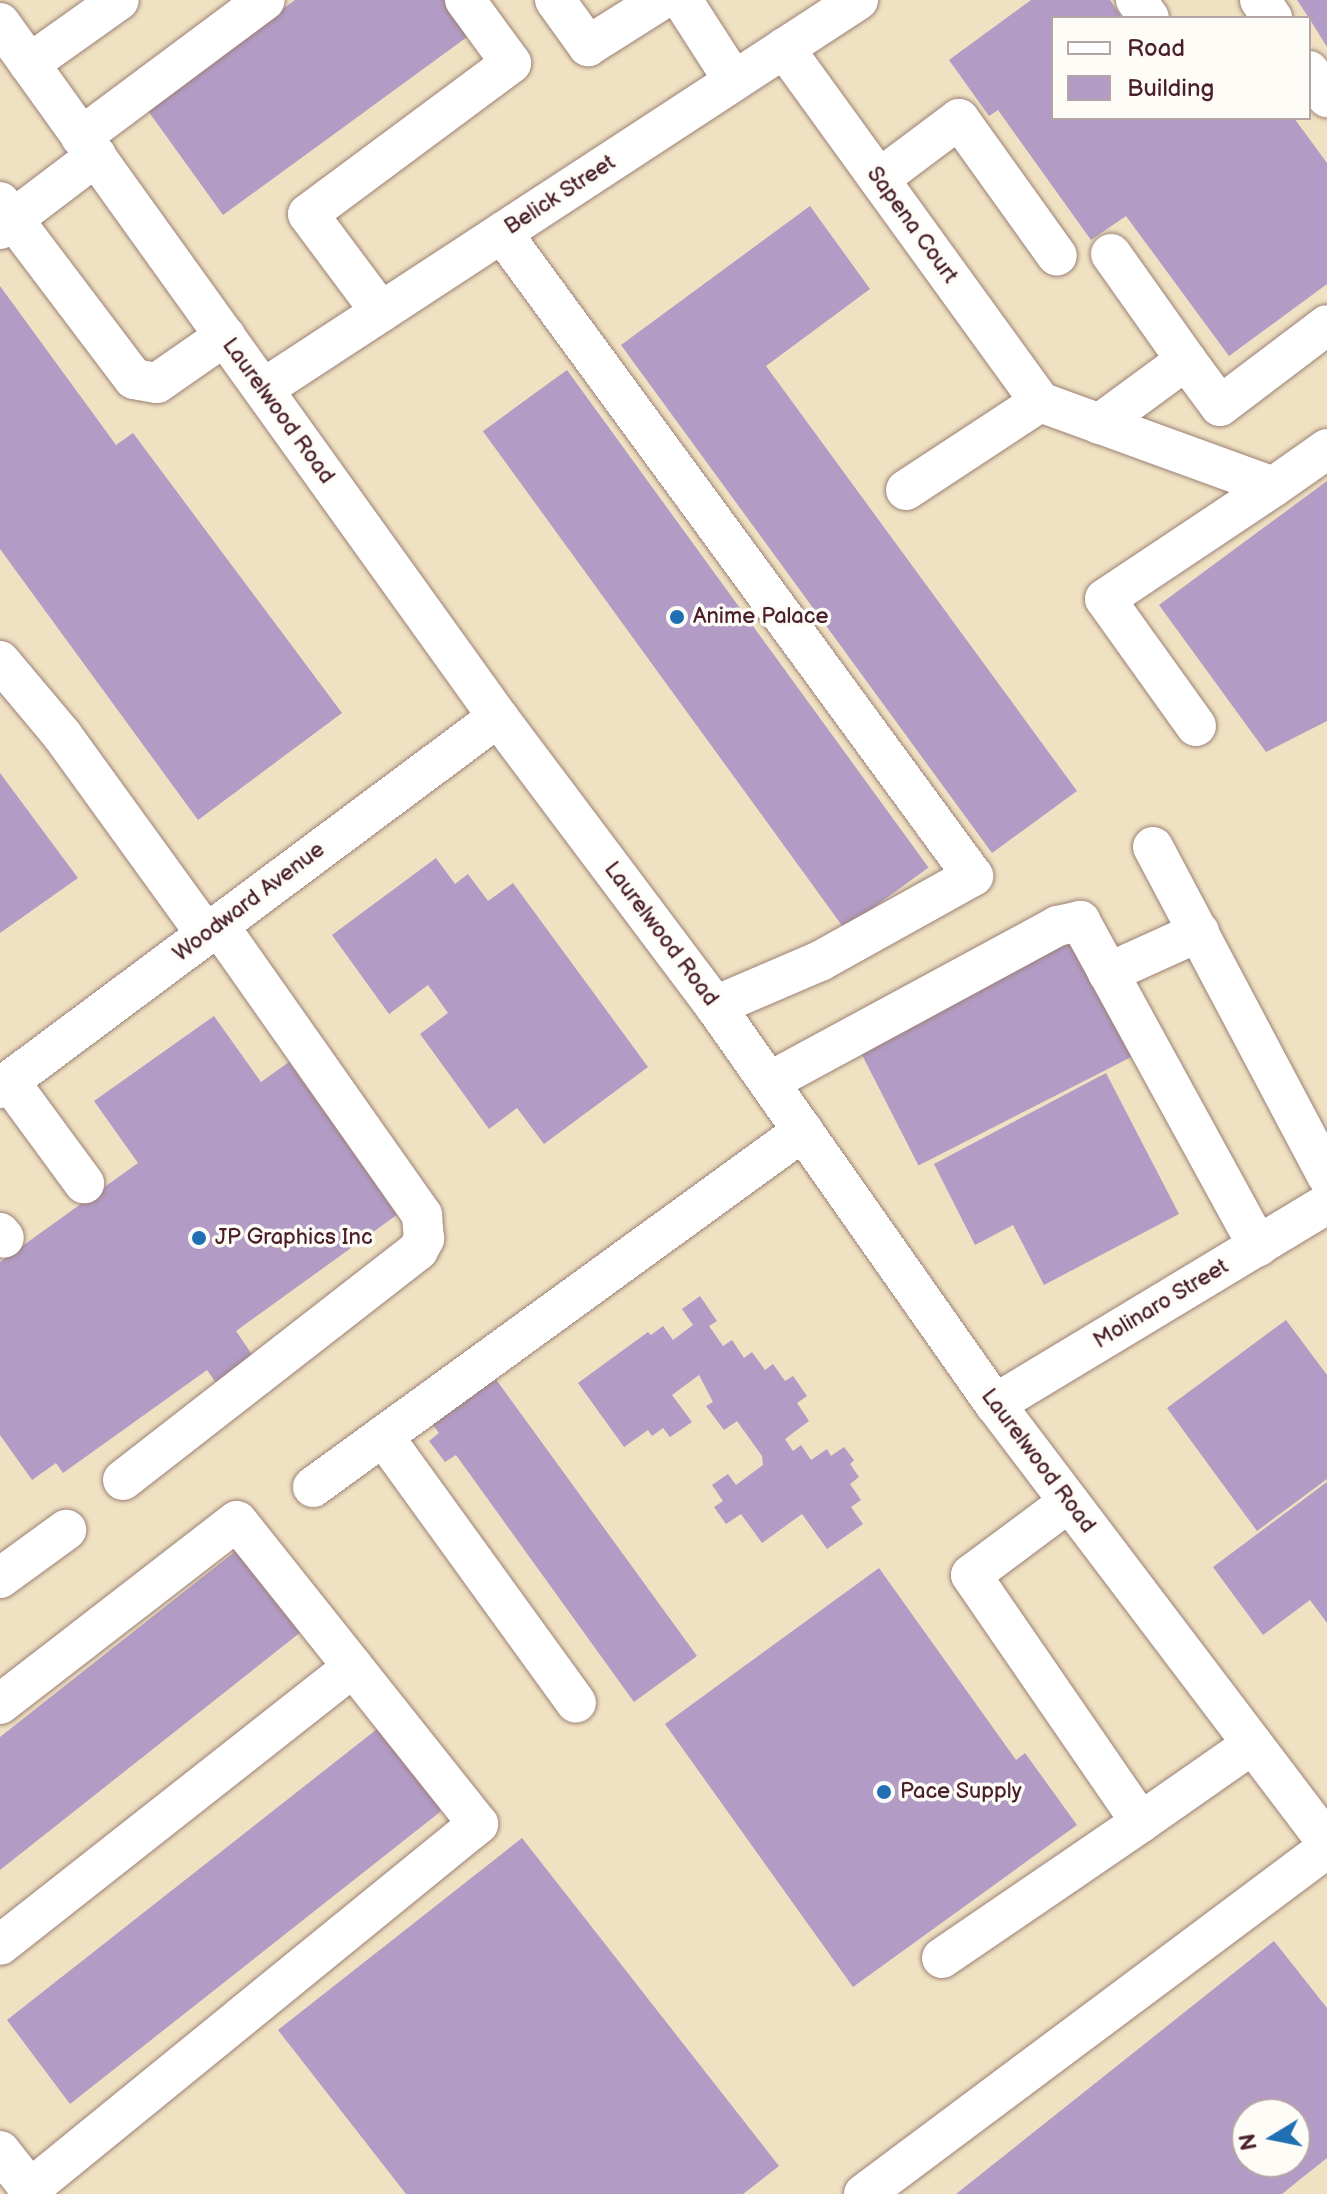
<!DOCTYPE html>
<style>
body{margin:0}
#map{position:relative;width:1327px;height:2194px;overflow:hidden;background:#efe1c2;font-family:"Balsamiq Sans",sans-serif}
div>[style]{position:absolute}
.building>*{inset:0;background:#b29bc5;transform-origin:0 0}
.roads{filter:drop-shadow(0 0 2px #9c8076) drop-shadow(0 0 2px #9c8076)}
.minor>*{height:40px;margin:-20px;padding:0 20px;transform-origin:20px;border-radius:20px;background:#fff}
.dots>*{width:22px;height:22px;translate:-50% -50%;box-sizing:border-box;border:4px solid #fdfcf7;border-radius:50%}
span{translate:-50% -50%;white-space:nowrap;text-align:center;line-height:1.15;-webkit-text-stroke:7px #fdfcf7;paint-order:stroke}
.street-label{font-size:22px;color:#4a1f2b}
.poi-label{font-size:22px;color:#4a1f2b}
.left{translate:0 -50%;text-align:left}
.legend{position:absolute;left:1051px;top:16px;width:260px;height:104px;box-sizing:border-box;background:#fdfcf7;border:2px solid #b5a4a5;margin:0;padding:10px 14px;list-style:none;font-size:24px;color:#4a1f2b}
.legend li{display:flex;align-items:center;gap:16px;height:40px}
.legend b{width:40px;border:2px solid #b5a4a5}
.north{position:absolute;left:1231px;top:2098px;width:80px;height:80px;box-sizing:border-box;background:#fdfcf7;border:2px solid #b5a4a5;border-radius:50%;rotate:260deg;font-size:22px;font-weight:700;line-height:32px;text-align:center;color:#4a1f2b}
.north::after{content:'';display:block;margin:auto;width:28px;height:36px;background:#1f6fb2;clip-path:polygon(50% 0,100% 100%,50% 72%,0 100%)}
</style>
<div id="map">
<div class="building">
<div style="clip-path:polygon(295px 0,457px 0,478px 29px,223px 215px,146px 108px)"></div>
<div style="clip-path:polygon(1031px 0,1110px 0,1122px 18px,1053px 18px,1053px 118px,1294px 118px,1327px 163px,1327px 284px,1229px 356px,1126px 216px,1091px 240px,998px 110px,989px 116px,949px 60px)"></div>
<div style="clip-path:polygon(1297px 0,1327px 0,1327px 47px,1309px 18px)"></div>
<div style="clip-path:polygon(810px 206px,870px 289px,766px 366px,1077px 791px,992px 853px,621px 345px)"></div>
<div style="clip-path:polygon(0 286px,116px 445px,133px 433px,342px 713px,198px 820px,0 549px)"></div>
<div style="left:567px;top:370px;width:615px;height:104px;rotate:54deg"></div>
<div style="clip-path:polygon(1327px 481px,1327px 721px,1266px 752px,1159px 605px)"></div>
<div style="clip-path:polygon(0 773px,78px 878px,0 933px)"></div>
<div style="clip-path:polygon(436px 858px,455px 884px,468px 874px,488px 901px,513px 883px,648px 1067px,544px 1144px,517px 1108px,489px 1129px,420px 1034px,448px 1013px,428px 985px,389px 1014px,332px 935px)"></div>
<div style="left:1071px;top:934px;width:137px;height:241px;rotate:63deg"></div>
<div style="clip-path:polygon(214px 1016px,261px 1082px,289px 1062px,398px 1214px,236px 1331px,253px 1356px,216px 1383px,207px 1370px,63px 1473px,56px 1463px,32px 1480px,0 1435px,0 1262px,138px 1163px,94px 1101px)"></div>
<div style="clip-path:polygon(1106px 1073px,1179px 1214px,1044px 1285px,1013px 1225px,975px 1245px,934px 1164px)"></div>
<div style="clip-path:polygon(700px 1296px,717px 1321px,709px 1326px,723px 1346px,732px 1340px,744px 1358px,752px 1352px,765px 1370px,773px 1364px,785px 1381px,793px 1376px,807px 1396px,797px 1403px,809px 1421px,785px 1439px,793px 1451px,801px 1445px,811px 1460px,827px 1449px,831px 1456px,844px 1447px,854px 1460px,850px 1464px,859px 1477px,850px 1484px,861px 1500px,851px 1507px,863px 1524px,827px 1549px,802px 1514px,762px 1543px,741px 1514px,726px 1524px,714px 1507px,723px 1501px,712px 1485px,728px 1474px,736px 1485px,763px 1465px,762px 1456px,737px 1421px,724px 1430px,706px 1406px,713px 1402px,699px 1375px,672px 1395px,692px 1422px,670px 1437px,663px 1428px,652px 1436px,648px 1430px,624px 1447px,578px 1383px,648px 1332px,651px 1335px,663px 1326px,673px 1340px,693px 1325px,682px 1309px)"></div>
<div style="clip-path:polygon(1286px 1320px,1327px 1375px,1327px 1479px,1257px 1531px,1167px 1408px)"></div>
<div style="clip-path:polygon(495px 1378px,697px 1656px,634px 1702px,456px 1455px,445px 1462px,429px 1441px,439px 1433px,432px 1424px)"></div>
<div style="clip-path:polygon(1327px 1482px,1327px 1623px,1310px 1600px,1263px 1635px,1213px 1567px)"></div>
<div style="clip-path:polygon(237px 1550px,311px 1624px,0 1870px,0 1737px)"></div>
<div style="clip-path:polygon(879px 1568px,1016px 1760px,1025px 1753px,1077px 1825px,853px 1987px,665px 1724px)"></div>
<div style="clip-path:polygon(386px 1722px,446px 1791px,440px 1812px,70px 2104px,7px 2020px)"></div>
<div style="clip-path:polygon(522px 1838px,779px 2166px,743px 2194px,406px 2194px,278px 2030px)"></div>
<div style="clip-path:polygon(evenodd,1274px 1941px,1327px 2008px,1327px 2158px,1298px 2181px,1282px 2194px,956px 2194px,1274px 1941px,1247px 2114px,1295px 2114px,1295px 2162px,1247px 2162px,1247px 2114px)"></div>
</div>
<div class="roads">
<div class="minor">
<div style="left:555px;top:0;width:57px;rotate:54.3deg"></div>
<div style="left:588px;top:46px;width:86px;rotate:-32.2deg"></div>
<div style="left:682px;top:0;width:96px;rotate:57.3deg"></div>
<div style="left:1136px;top:0;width:22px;rotate:54deg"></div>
<div style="left:1260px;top:0;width:22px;rotate:56deg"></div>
<div style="left:0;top:23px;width:854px;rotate:54.34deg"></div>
<div style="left:498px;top:717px;width:361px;rotate:53.1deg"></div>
<div style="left:715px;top:1006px;width:487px;rotate:54.9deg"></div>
<div style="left:995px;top:1404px;width:550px;rotate:52.84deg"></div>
<div style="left:784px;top:48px;width:437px;rotate:54.1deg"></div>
<div style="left:29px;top:64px;width:110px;rotate:-35.4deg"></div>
<div style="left:1309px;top:71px;width:32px;rotate:55deg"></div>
<div style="left:81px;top:137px;width:229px;rotate:-36.7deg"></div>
<div style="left:879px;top:179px;width:100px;rotate:-36.9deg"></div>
<div style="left:959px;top:119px;width:168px;rotate:54.4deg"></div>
<div style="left:0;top:202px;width:222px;rotate:52.9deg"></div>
<div style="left:134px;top:379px;width:23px;rotate:10deg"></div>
<div style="left:157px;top:383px;width:83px;rotate:-34.7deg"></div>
<div style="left:0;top:229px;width:121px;rotate:-37.2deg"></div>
<div style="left:502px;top:233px;width:797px;rotate:53.78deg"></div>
<div style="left:973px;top:876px;width:175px;rotate:150.9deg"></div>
<div style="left:820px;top:961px;width:114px;rotate:156.8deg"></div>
<div style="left:1111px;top:254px;width:130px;rotate:54.7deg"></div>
<div style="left:381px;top:312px;width:122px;rotate:-126.7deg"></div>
<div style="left:308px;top:214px;width:253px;rotate:-36.6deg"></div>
<div style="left:511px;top:63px;width:78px;rotate:-126.1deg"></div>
<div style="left:263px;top:389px;width:711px;rotate:-33.18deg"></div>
<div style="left:1040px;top:402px;width:248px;rotate:20deg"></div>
<div style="left:1273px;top:487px;width:66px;rotate:-35.1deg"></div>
<div style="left:1099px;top:424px;width:108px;rotate:-36.3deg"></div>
<div style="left:1186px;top:360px;width:57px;rotate:53.5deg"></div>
<div style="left:1220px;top:406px;width:134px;rotate:-37.1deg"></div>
<div style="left:906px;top:490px;width:160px;rotate:-33.3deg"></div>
<div style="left:0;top:661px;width:97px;rotate:50deg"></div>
<div style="left:62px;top:735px;width:246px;rotate:54.1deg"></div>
<div style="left:1196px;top:726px;width:156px;rotate:-125.6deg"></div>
<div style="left:1105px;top:599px;width:202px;rotate:-33.7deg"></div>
<div style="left:1153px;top:847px;width:372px;rotate:62.1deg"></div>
<div style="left:1108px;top:973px;width:100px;rotate:-24.3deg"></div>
<div style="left:9px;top:1081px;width:127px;rotate:53.7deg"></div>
<div style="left:769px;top:1082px;width:328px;rotate:-28.4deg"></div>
<div style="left:1057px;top:926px;width:24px;rotate:-12deg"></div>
<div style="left:1080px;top:921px;width:371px;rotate:61.3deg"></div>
<div style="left:0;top:1088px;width:621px;rotate:-36.69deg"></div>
<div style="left:0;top:1233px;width:6px;rotate:51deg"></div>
<div style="left:995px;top:1404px;width:388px;rotate:-31.1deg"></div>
<div style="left:383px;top:1436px;width:329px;rotate:54.1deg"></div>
<div style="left:123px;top:1480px;width:374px;rotate:-37.9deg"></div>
<div style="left:418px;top:1250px;width:13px;rotate:-61deg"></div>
<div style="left:424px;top:1239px;width:24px;rotate:-95deg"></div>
<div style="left:422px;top:1215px;width:355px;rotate:-125.1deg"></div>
<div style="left:313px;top:1487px;width:606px;rotate:-36deg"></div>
<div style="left:1069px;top:1502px;width:122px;rotate:143.3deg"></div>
<div style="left:971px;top:1575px;width:300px;rotate:55.5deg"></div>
<div style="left:1141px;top:1822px;width:136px;rotate:-34.9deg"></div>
<div style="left:0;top:1578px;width:82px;rotate:-36deg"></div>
<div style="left:0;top:1704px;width:299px;rotate:-37.7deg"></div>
<div style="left:237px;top:1521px;width:186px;rotate:51.5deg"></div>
<div style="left:353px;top:1667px;width:449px;rotate:141.8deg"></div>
<div style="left:942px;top:1958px;width:241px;rotate:-34.3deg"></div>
<div style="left:0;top:2151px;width:55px;rotate:51.7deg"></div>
<div style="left:30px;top:2189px;width:578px;rotate:-39.17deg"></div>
<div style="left:478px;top:1824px;width:201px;rotate:-128.5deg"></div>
<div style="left:864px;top:2194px;width:578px;rotate:-36.77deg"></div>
</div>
</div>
<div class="dots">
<div style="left:677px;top:617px;background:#1f6fb2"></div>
<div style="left:199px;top:1238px;background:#1f6fb2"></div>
<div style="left:884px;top:1792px;background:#1f6fb2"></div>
</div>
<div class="street-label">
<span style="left:560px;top:195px;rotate:-33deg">Belick Street</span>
<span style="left:912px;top:225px;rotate:54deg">Sapena Court</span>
<span style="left:278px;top:411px;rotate:54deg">Laurelwood Road</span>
<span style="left:249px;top:902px;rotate:-37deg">Woodward Avenue</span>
<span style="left:661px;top:934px;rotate:53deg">Laurelwood Road</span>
<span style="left:1161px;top:1304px;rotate:-31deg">Molinaro Street</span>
<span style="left:1038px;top:1461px;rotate:53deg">Laurelwood Road</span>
</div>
<div class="poi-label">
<span class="left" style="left:693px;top:617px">Anime Palace</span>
<span class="left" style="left:215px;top:1238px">JP Graphics Inc</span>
<span class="left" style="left:900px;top:1792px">Pace Supply</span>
</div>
<ul class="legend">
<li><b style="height:10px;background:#fff"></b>Road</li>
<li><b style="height:22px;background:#b29bc5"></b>Building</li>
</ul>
<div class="north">N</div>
</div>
